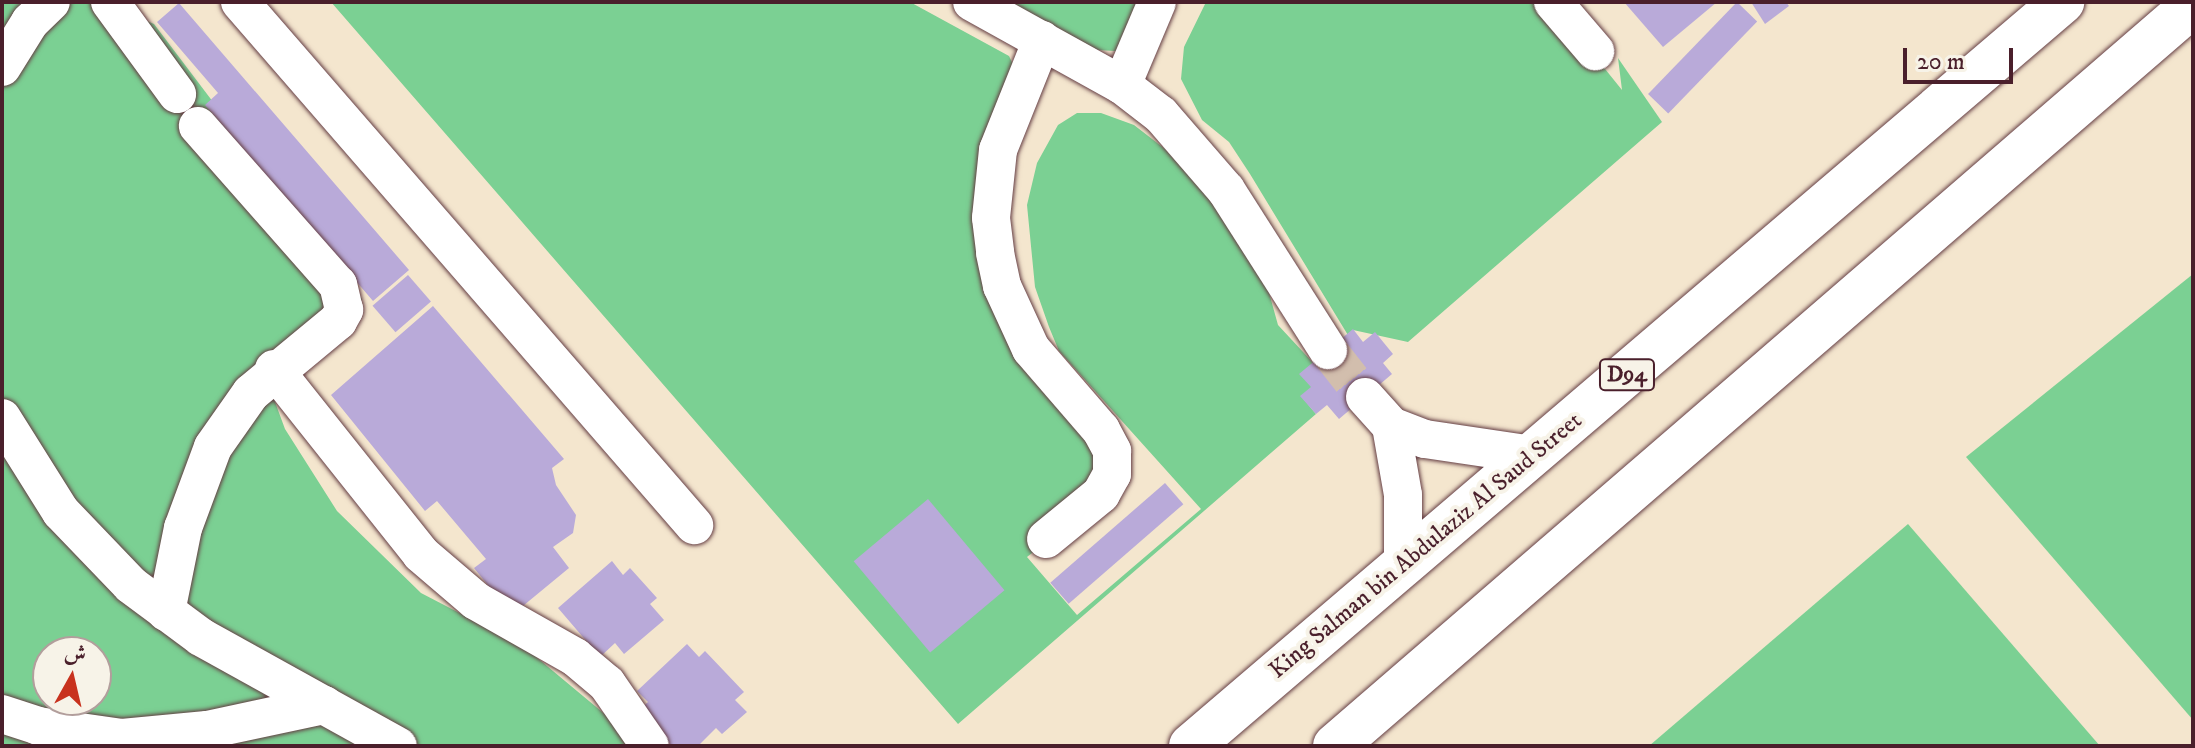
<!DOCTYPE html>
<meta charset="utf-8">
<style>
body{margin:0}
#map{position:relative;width:2195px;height:748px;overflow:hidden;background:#f4e6ce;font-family:"IM FELL DW Pica",Amiri,serif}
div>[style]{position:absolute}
.green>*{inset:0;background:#7bd093}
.building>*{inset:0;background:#b9aad9;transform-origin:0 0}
.minor-tunnel>*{height:38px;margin-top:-19px;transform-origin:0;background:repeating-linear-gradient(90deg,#d2bead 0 38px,transparent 0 57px)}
.roads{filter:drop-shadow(0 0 2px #643d43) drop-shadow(0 0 2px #643d43)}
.minor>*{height:38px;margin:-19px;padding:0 19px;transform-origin:19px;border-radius:19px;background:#fff}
.major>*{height:44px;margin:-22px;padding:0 22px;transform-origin:22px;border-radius:22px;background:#fff}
span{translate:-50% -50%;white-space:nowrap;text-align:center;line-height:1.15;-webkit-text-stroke:8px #f7f3e8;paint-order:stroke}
.shield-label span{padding:2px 6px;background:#f7f3e8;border:2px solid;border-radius:6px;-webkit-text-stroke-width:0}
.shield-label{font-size:22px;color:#4a1f2b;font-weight:700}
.street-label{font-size:24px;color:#4a1f2b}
.frame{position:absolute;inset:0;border:4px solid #4a1f2b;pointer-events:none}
.north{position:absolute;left:32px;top:636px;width:80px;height:80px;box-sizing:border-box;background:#f7f3e8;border:2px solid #b29e9c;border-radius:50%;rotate:8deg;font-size:22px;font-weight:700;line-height:32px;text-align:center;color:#4a1f2b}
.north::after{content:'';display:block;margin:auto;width:28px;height:36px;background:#c8321e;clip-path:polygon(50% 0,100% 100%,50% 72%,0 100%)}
.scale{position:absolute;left:1903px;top:48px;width:110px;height:36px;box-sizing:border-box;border:4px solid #4a1f2b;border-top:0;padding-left:10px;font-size:24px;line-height:28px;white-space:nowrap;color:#4a1f2b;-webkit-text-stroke:6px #f7f3e8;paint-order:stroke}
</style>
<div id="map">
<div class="green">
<div style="clip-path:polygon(evenodd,2px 2px,103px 2px,154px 24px,362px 299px,342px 333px,268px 383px,285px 429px,337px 511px,421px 593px,523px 646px,643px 746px,2px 746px,2px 2px,48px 652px,96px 652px,96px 700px,48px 700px,48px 652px)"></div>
<div style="clip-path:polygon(331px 2px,910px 2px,1009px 56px,1020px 79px,990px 245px,1105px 462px,1092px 505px,1027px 557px,1077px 615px,1201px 509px,1059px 351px,1049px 327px,1035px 287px,1027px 205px,1037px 163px,1058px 125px,1077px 113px,1101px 113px,1134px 125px,1165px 149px,1209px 198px,1268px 289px,1278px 325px,1330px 381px,1301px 396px,1316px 414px,958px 724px)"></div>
<div style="clip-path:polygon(1005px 2px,1163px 2px,1133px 52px,1097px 50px)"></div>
<div style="clip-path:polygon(1206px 2px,1551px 2px,1622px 90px,1618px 58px,1662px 122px,1408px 342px,1353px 330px,1357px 350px,1250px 174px,1229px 142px,1202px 120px,1181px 79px,1184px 47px)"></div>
<div style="clip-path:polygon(2193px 274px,2193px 720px,1966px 457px)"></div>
<div style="clip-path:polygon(1908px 524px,2100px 746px,1649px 746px)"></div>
</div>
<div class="building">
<div style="clip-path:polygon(1624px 2px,1717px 2px,1663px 47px)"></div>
<div style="left:1737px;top:2px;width:28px;height:128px;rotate:44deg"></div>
<div style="clip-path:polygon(1751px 2px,1786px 2px,1789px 6px,1765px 24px)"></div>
<div style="clip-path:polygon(179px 3px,409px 270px,373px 301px,205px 105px,218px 93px,157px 22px)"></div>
<div style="left:408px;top:275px;width:35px;height:47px;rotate:49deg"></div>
<div style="clip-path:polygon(433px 306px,564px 459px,552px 468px,556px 485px,576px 515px,573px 533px,553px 547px,569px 568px,512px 615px,474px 568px,486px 559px,437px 501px,425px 511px,331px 395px)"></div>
<div style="clip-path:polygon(1353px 329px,1363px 342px,1375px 332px,1393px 354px,1383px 363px,1392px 374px,1339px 419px,1327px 405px,1316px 414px,1300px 396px,1311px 387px,1299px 374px)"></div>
<div style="left:1165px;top:483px;width:28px;height:152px;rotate:49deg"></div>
<div style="left:928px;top:499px;width:119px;height:97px;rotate:50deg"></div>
<div style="clip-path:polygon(612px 561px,623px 575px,630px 568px,657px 598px,650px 604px,664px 620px,624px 654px,615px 643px,600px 657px,558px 608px)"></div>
<div style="clip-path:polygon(687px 644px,699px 657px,705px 651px,744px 692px,735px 700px,747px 712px,722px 734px,716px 728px,698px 746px,672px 746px,639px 710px,648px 702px,637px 691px)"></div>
</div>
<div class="minor-tunnel">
<div style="left:1328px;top:350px;width:60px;rotate:51.8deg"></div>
</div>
<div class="roads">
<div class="minor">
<div style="left:110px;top:2px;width:114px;rotate:53.9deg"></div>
<div style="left:240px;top:2px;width:693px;rotate:49.04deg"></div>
<div style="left:972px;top:2px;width:171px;rotate:29deg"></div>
<div style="left:1122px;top:85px;width:49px;rotate:37.6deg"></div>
<div style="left:1161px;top:115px;width:99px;rotate:49.1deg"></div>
<div style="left:1226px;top:190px;width:190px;rotate:57.5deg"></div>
<div style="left:1553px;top:2px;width:65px;rotate:49.4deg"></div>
<div style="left:1042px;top:40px;width:118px;rotate:111.8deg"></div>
<div style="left:998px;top:150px;width:68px;rotate:95.9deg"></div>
<div style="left:991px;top:218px;width:35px;rotate:83deg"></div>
<div style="left:995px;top:253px;width:34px;rotate:78deg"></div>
<div style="left:1002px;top:286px;width:69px;rotate:65.3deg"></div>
<div style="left:1031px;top:349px;width:107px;rotate:49.2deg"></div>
<div style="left:1101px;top:430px;width:24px;rotate:62deg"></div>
<div style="left:1112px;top:451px;width:23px;rotate:90deg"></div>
<div style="left:1112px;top:474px;width:23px;rotate:119deg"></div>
<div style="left:1101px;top:494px;width:71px;rotate:140.7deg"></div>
<div style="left:2px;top:67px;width:53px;rotate:-58.1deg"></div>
<div style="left:30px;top:22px;width:29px;rotate:-44deg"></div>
<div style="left:1122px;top:85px;width:90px;rotate:-67.1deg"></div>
<div style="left:274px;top:369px;width:236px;rotate:51.5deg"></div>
<div style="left:421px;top:554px;width:72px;rotate:40.5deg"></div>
<div style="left:476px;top:601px;width:114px;rotate:29.5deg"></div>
<div style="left:575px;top:657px;width:42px;rotate:40.2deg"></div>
<div style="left:607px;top:684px;width:75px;rotate:55.3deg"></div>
<div style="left:1365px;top:397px;width:39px;rotate:48deg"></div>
<div style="left:1391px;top:426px;width:36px;rotate:21deg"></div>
<div style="left:1425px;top:439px;width:109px;rotate:8.4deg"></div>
<div style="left:2px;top:418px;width:111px;rotate:57.9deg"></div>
<div style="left:61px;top:512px;width:101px;rotate:46.2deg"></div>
<div style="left:131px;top:585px;width:87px;rotate:36.6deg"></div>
<div style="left:201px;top:637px;width:225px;rotate:29deg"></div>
<div style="left:1391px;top:426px;width:70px;rotate:80.1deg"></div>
<div style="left:1403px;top:495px;width:70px;rotate:90deg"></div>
<div style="left:166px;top:612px;width:86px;rotate:-78.6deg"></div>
<div style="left:183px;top:528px;width:86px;rotate:-69.7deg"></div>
<div style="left:213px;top:447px;width:66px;rotate:-54.9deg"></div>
<div style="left:251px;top:393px;width:113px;rotate:-39.6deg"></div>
<div style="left:338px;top:321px;width:13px;rotate:-61deg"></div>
<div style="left:344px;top:310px;width:26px;rotate:-103deg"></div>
<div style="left:338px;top:285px;width:212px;rotate:-131.4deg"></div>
<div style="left:2px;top:714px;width:38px;rotate:18deg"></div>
<div style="left:38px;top:726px;width:85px;rotate:8.1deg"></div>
<div style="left:122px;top:738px;width:85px;rotate:-5.4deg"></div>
<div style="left:207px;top:730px;width:120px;rotate:-12.1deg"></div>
</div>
<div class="major">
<div style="left:1191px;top:746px;width:1146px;rotate:-40.5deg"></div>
<div style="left:1335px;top:746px;width:1134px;rotate:-40.82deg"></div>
</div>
</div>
<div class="shield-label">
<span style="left:1627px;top:375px">D94</span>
</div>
<div class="street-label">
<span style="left:1426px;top:546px;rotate:-40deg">King Salman bin Abdulaziz Al Saud Street</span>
</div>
<div class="frame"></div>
<div class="north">ش</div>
<div class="scale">20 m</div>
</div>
